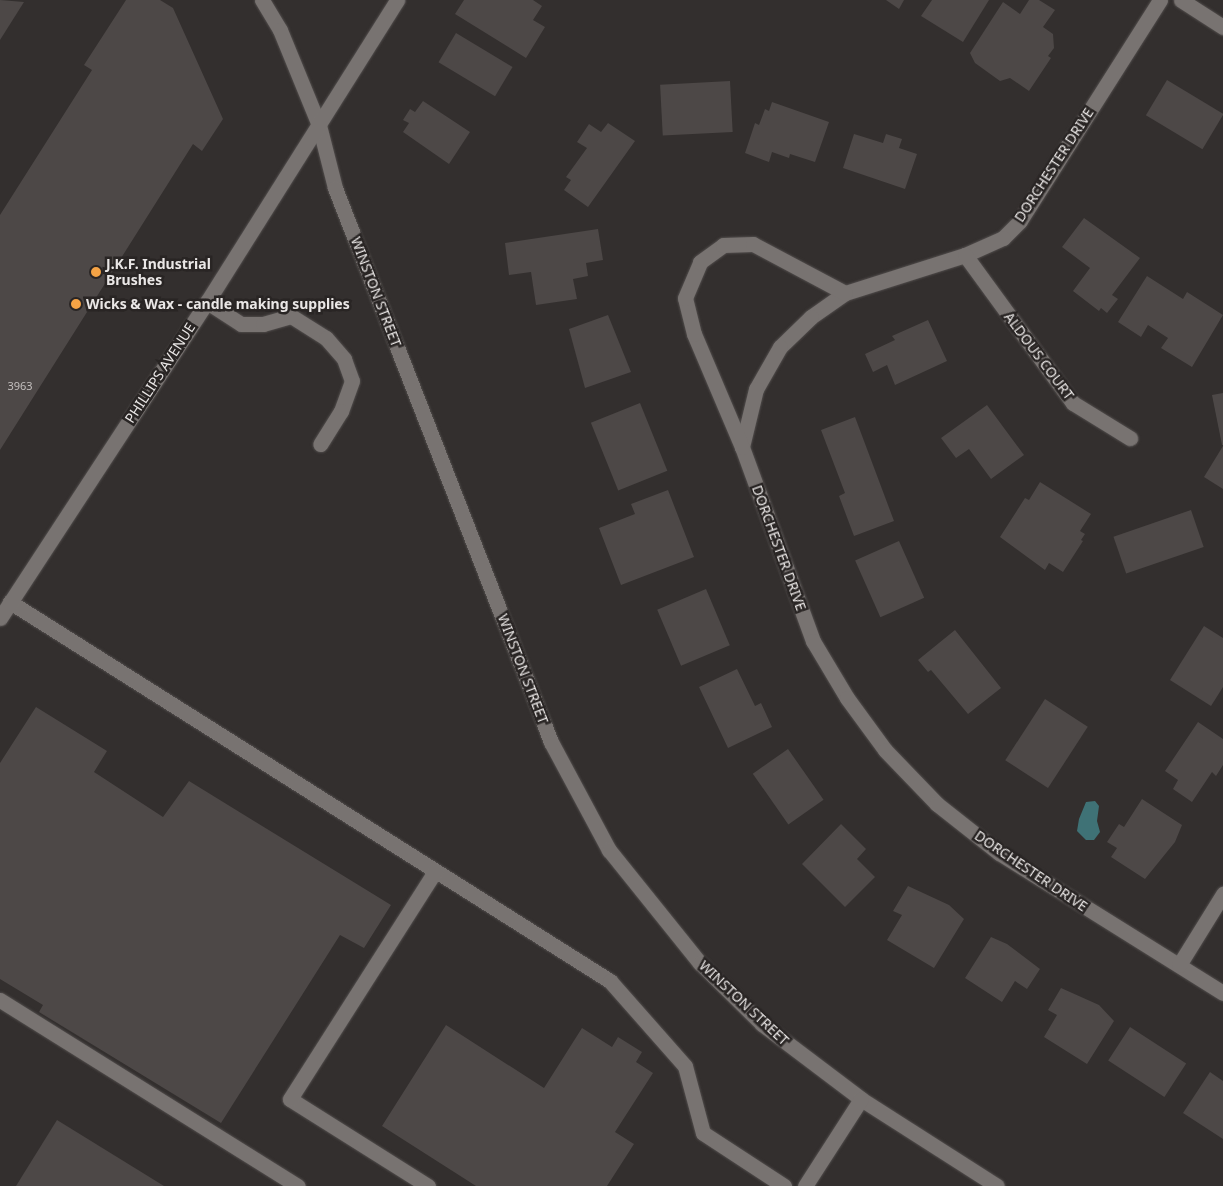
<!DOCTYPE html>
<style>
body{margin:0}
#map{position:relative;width:1223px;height:1186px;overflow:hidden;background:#332f2e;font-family:"Noto Sans",sans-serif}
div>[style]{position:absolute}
.water>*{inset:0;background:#3f7276}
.building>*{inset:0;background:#4d4847;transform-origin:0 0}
.roads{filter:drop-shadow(0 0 1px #514d4c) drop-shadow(0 0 1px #514d4c)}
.minor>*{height:15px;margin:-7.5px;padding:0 7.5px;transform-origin:7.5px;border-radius:7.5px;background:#787371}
.dots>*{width:14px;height:14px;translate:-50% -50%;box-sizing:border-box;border:2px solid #292524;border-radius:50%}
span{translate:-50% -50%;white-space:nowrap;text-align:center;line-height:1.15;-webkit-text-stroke:5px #292524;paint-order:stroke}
.number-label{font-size:11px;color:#c3bfbe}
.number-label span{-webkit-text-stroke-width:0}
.street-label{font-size:14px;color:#eae7e6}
.poi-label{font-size:14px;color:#eae7e6;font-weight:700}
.left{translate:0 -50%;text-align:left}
</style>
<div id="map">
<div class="water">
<div style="clip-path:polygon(1095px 801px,1099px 806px,1097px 821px,1100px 832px,1094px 840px,1086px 840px,1077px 831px,1079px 819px,1086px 802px)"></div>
</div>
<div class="building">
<div style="clip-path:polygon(0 0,24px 2px,0 40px)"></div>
<div style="clip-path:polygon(126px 0,160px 0,173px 8px,223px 119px,202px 151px,193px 144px,0 450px,0 215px,92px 70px,84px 65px)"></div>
<div style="clip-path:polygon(464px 0,533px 0,542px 6px,533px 20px,545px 27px,526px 58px,455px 14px)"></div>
<div style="clip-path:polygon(886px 0,904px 0,899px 9px)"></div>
<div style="clip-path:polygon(932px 0,989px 0,963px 42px,921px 16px)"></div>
<div style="clip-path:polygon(1029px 0,1039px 0,1055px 10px,1043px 27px,1053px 34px,1054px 48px,1048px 56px,1051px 58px,1029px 91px,1010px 78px,1000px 81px,975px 63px,970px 53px,1003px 2px,1020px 14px)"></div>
<div style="left:456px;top:33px;width:66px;height:34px;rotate:31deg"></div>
<div style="left:1167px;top:80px;width:66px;height:41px;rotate:31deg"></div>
<div style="left:730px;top:81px;width:51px;height:70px;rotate:87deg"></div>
<div style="clip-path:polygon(423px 101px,470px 132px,449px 164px,403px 132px,409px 123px,403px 120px,410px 109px,415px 112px)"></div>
<div style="clip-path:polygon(772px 102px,829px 122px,815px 162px,790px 154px,789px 158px,772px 152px,769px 162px,745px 153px,755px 123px,759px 125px,765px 109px,769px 111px)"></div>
<div style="clip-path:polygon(608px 123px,635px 141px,588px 207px,564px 190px,571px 180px,566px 177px,587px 148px,577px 142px,589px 124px,601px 132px)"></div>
<div style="clip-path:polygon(854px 134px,883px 143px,886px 134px,902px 139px,899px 148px,917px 154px,905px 189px,843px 168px)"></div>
<div style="clip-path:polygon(1084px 218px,1140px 258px,1112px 295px,1118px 299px,1107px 313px,1101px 308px,1099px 311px,1073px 291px,1090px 268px,1062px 247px)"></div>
<div style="clip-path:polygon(598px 229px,603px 260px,586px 263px,588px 276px,573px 279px,577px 299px,536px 305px,531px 272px,509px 275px,505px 243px)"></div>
<div style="clip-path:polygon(1147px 276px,1183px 299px,1187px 292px,1223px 315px,1192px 367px,1161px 348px,1168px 338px,1148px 325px,1141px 337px,1118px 322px)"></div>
<div style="clip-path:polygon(608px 315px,631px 372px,585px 388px,569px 329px)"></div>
<div style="clip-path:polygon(928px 320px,947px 361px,895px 385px,887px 365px,873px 372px,865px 354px,895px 340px,892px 336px)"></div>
<div style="clip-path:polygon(1223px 393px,1223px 445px,1222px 445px,1212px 395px)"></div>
<div style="left:640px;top:403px;width:73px;height:53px;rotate:68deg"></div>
<div style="clip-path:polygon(987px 405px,1024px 455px,991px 479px,969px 449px,956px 458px,941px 438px)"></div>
<div style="clip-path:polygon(855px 417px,894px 521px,854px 536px,839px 496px,845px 493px,821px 430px)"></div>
<div style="clip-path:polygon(1223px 446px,1223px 489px,1204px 477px)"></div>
<div style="clip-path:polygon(1040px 482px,1091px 514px,1080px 531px,1085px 534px,1081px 540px,1083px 541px,1063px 572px,1049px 563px,1045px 570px,1000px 537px,1025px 498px,1029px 500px)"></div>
<div style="clip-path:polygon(668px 490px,694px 557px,621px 585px,599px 528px,635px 514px,631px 504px)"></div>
<div style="left:1191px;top:510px;width:39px;height:82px;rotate:71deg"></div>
<div style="left:899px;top:541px;width:62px;height:48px;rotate:66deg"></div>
<div style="left:706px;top:589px;width:61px;height:53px;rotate:67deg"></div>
<div style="clip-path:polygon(1204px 626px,1223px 638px,1223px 687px,1211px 706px,1170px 680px)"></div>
<div style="clip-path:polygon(955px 630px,1001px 688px,968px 714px,931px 670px,928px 672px,918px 660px)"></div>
<div style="clip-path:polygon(737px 669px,755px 706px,761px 703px,772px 727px,728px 748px,699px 687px)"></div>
<div style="left:1045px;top:699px;width:51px;height:73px;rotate:33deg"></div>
<div style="clip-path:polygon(36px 707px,107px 751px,94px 772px,163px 817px,189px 781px,391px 905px,364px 948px,340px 935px,221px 1123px,39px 1012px,43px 1005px,0 979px,0 763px)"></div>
<div style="clip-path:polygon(1198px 722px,1223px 739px,1223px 765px,1216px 776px,1212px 772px,1192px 802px,1173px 789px,1178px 780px,1165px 771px)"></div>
<div style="left:788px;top:749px;width:62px;height:43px;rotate:55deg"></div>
<div style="clip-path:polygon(1142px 799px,1182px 825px,1175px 842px,1145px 879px,1111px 857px,1117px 848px,1107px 842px,1119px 824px,1124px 827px)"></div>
<div style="clip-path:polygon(841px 824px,866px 849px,857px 859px,875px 877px,845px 907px,802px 864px)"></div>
<div style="clip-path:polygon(908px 886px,949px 905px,964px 919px,934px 968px,887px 940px,902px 915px,893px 911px)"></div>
<div style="clip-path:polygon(991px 937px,1007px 944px,1040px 969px,1027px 989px,1015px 981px,1002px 1002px,965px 978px)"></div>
<div style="clip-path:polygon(1061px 988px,1099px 1005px,1114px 1021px,1087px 1064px,1044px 1037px,1057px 1015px,1048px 1010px)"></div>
<div style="clip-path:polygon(446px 1025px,544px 1088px,582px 1028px,612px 1047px,618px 1037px,642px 1052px,636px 1062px,653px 1073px,615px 1132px,634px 1144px,607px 1186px,476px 1186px,382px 1126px)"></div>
<div style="left:1130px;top:1027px;width:67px;height:40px;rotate:33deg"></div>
<div style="clip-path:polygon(1210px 1072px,1223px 1081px,1223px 1139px,1183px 1113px)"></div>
<div style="clip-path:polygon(57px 1120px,164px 1186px,16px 1186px)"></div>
</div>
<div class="roads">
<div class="minor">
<div style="left:262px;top:0;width:35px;rotate:59deg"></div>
<div style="left:280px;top:30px;width:103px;rotate:67.7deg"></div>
<div style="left:319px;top:125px;width:65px;rotate:75.7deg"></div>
<div style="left:335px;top:188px;width:595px;rotate:68.7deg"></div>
<div style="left:551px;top:742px;width:123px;rotate:61.8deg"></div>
<div style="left:609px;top:850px;width:145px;rotate:51.2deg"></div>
<div style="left:700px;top:963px;width:87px;rotate:44.5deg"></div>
<div style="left:762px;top:1024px;width:124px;rotate:37.1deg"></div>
<div style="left:861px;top:1099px;width:161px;rotate:32.6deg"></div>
<div style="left:1160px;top:0;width:262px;rotate:122.4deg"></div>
<div style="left:1020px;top:221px;width:24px;rotate:135deg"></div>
<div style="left:1003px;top:238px;width:42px;rotate:155.9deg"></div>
<div style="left:965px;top:255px;width:126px;rotate:162.4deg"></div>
<div style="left:845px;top:293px;width:42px;rotate:144.8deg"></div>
<div style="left:811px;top:317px;width:43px;rotate:135.9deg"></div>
<div style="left:780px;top:347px;width:48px;rotate:119.7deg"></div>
<div style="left:756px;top:389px;width:60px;rotate:103.6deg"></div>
<div style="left:742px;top:447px;width:207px;rotate:69.9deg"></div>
<div style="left:813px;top:641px;width:66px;rotate:59.2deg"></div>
<div style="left:847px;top:698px;width:64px;rotate:53.8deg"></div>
<div style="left:885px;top:750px;width:75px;rotate:46.1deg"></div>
<div style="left:937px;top:804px;width:79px;rotate:38.3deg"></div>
<div style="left:999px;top:853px;width:264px;rotate:32deg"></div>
<div style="left:1181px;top:0;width:50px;rotate:32.7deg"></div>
<div style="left:965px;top:255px;width:183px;rotate:53.9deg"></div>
<div style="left:1073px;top:403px;width:67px;rotate:31.6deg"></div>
<div style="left:207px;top:302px;width:40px;rotate:32.9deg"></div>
<div style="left:241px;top:324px;width:22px"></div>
<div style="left:263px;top:324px;width:29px;rotate:-16deg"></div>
<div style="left:291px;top:316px;width:41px;rotate:32.2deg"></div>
<div style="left:326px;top:338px;width:28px;rotate:49deg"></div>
<div style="left:344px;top:359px;width:23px;rotate:70deg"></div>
<div style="left:352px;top:381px;width:32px;rotate:110deg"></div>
<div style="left:341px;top:411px;width:39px;rotate:122deg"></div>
<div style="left:742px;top:447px;width:123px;rotate:-113deg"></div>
<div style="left:694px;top:334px;width:37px;rotate:-104deg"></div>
<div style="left:685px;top:298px;width:39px;rotate:-67deg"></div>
<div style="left:700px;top:262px;width:29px;rotate:-36deg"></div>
<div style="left:723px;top:245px;width:30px;rotate:-2deg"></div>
<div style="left:753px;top:244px;width:104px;rotate:28deg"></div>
<div style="left:10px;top:602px;width:710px;rotate:32.28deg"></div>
<div style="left:610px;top:981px;width:113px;rotate:48.6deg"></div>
<div style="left:685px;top:1066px;width:69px;rotate:75deg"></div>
<div style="left:703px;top:1133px;width:97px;rotate:33.2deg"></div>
<div style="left:0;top:618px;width:378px;rotate:-56.8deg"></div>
<div style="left:207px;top:302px;width:357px;rotate:-57.8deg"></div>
<div style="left:1179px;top:965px;width:84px;rotate:-58.2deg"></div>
<div style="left:0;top:1000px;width:351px;rotate:32deg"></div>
<div style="left:428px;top:1186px;width:163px;rotate:-147.8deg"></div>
<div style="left:290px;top:1099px;width:270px;rotate:-57.5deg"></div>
<div style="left:805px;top:1186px;width:103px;rotate:-57.2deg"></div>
</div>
</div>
<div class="dots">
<div style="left:96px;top:272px;background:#f5a345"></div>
<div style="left:76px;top:304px;background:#f5a345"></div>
</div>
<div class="number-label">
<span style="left:20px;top:386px">3963</span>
</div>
<div class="street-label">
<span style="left:1054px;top:165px;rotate:-57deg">DORCHESTER DRIVE</span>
<span style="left:376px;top:292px;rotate:69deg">WINSTON STREET</span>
<span style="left:1039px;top:356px;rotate:53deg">ALDOUS COURT</span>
<span style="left:160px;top:373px;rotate:-57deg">PHILLIPS AVENUE</span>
<span style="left:779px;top:548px;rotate:70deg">DORCHESTER DRIVE</span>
<span style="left:523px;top:669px;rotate:69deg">WINSTON STREET</span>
<span style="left:1031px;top:871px;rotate:34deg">DORCHESTER DRIVE</span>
<span style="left:744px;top:1003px;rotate:43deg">WINSTON STREET</span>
</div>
<div class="poi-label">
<span class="left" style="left:106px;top:272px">J.K.F. Industrial<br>Brushes</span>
<span class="left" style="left:86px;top:304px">Wicks &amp; Wax - candle making supplies</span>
</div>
</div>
